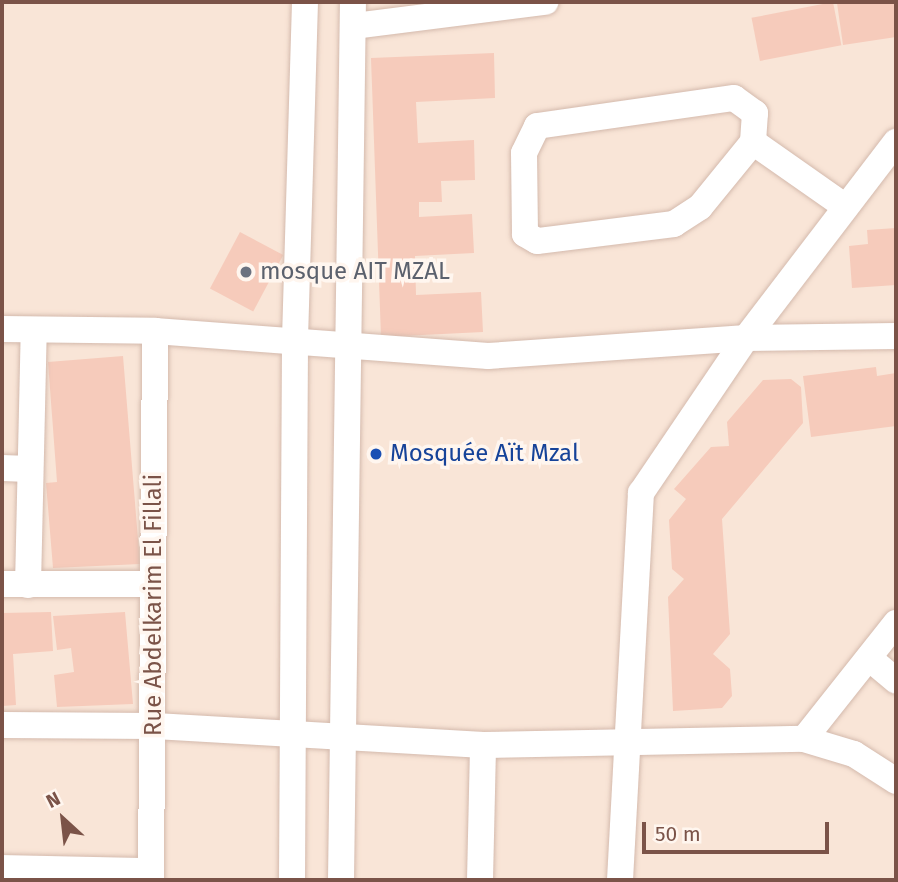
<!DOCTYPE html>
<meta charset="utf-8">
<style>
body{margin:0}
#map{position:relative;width:898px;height:882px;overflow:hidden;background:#fef2e6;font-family:"Fira Sans",sans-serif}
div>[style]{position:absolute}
.residential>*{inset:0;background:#f9e5d7;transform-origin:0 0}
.building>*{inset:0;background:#f6cbbb;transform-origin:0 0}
.roads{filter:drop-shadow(0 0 2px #d4baad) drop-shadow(0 0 2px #d4baad)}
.street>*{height:26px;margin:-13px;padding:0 13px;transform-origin:13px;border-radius:13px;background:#fff}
.dots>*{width:19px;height:19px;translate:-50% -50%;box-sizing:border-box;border:4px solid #fff6ef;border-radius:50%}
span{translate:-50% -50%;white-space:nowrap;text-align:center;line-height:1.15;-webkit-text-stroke:7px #fff6ef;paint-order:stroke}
.worship-label{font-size:24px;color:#5b616d}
.left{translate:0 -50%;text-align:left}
.transit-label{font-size:24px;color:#164399}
.street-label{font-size:24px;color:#7b5348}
.frame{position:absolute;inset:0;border:4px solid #7b5348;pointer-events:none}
.north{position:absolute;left:28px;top:784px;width:70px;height:70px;-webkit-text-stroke:5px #fff6ef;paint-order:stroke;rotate:333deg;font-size:19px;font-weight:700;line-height:28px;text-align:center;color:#7b5348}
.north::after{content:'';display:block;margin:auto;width:24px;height:32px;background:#7b5348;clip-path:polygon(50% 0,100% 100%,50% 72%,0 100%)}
.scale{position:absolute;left:642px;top:822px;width:187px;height:32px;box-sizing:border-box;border:4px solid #7b5348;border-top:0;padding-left:9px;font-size:21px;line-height:24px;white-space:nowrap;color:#7b5348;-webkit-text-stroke:5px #fff6ef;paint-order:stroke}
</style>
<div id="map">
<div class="residential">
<div style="left:2px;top:2px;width:894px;height:878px"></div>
</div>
<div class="building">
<div style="left:833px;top:2px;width:44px;height:83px;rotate:79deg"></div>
<div style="clip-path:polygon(896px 2px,896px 37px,843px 45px,837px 3px)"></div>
<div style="clip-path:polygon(494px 53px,495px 98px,416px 102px,418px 143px,474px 140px,475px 180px,441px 181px,442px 202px,419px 202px,419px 217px,472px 214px,474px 253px,415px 256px,416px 295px,481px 292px,483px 332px,381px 337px,371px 58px)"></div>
<div style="clip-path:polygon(896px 228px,896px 285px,852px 288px,849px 246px,868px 244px,867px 230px)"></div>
<div style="left:240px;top:232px;width:49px;height:64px;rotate:28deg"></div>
<div style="clip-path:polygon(123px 356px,140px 564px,53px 568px,46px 483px,57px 482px,48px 362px)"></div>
<div style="clip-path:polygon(876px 367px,877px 376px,896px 373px,896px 426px,811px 437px,803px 376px)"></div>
<div style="clip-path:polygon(791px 379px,801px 387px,803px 423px,722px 519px,730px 634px,713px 654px,730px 669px,732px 696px,722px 708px,673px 711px,668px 597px,684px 579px,672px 569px,669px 520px,686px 499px,674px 489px,711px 447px,729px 446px,727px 422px,763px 380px)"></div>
<div style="clip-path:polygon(51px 612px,53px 651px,13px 654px,16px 705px,2px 706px,2px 613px)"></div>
<div style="clip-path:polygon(125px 612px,133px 704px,57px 707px,54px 675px,74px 672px,71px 648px,57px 650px,53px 616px)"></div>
</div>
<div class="roads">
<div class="street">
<div style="left:354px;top:26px;width:193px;rotate:-7.2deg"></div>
<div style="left:734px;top:98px;width:26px;rotate:36deg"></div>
<div style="left:755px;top:113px;width:29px;rotate:94deg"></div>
<div style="left:753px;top:142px;width:84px;rotate:129.2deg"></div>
<div style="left:700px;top:207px;width:31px;rotate:147deg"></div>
<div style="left:674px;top:224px;width:138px;rotate:172.9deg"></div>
<div style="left:537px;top:241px;width:14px;rotate:-150deg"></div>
<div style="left:525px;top:234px;width:81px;rotate:-90.7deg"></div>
<div style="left:524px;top:153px;width:30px;rotate:-64deg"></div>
<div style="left:537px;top:126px;width:199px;rotate:-8.1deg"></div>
<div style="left:753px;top:142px;width:113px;rotate:35deg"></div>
<div style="left:2px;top:329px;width:153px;rotate:0.7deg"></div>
<div style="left:155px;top:331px;width:334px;rotate:4.3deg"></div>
<div style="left:488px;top:356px;width:259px;rotate:-4deg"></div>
<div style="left:746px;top:338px;width:150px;rotate:-0.8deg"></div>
<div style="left:2px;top:468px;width:27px;rotate:2deg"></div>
<div style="left:2px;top:584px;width:151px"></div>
<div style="left:28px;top:585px;width:255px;rotate:-88.7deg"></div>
<div style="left:869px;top:658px;width:35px;rotate:40deg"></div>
<div style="left:2px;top:725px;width:153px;rotate:0.4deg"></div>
<div style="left:155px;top:726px;width:329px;rotate:3.3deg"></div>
<div style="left:483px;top:745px;width:321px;rotate:-1.1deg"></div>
<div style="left:804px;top:739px;width:52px;rotate:16.7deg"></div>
<div style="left:854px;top:754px;width:50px;rotate:32.7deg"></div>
<div style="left:804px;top:739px;width:148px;rotate:-51.6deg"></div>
<div style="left:2px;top:868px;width:149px;rotate:1.2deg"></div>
<div style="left:151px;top:880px;width:549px;rotate:-89.58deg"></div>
<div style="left:292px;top:880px;width:541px;rotate:-89.68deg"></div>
<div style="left:295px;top:339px;width:337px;rotate:-88.3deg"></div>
<div style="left:341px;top:880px;width:878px;rotate:-89.22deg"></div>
<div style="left:480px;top:880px;width:135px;rotate:-88.7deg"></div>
<div style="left:620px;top:880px;width:388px;rotate:-86.9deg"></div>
<div style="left:641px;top:493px;width:187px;rotate:-55.9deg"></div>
<div style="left:746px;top:338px;width:247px;rotate:-52.6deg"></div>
</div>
</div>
<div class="dots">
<div style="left:246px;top:272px;background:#6b7280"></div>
<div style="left:376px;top:454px;background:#1a4fb4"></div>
</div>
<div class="worship-label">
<span class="left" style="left:260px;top:272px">mosque AIT MZAL</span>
</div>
<div class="transit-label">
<span class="left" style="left:390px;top:454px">Mosquée Aït Mzal</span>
</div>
<div class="street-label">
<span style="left:154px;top:605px;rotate:-90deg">Rue Abdelkarim El Fillali</span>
</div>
<div class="frame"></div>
<div class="north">N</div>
<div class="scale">50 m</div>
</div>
